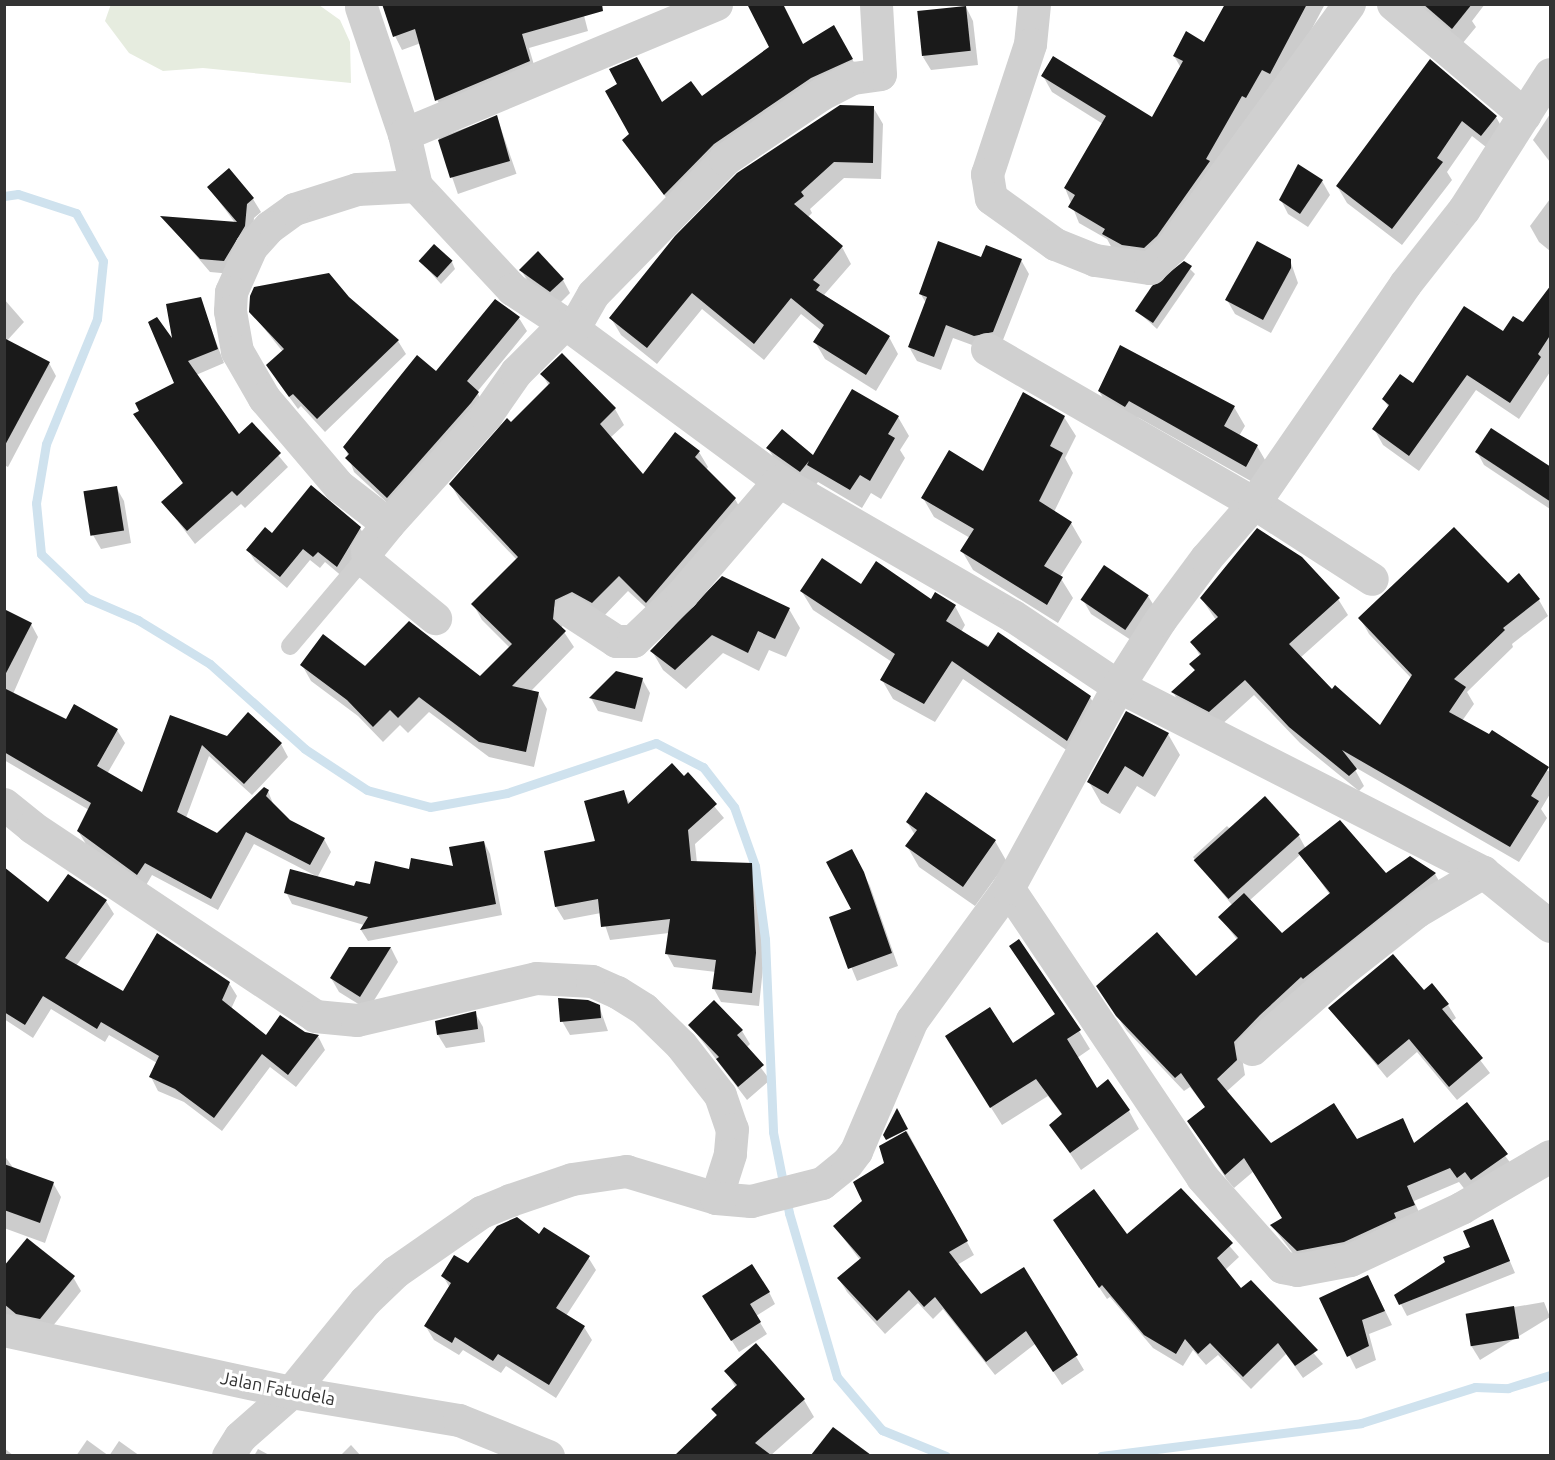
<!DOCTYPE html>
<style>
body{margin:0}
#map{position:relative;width:1555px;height:1460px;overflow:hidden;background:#fff;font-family:Ubuntu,sans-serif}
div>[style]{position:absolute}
.green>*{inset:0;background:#e6ecdf}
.shadow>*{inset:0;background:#0003;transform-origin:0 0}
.stream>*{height:9px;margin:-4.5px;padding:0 4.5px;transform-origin:4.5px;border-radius:4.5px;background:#cfe2ee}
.building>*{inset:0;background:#1a1a1a;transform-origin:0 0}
.service>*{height:18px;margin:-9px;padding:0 9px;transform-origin:9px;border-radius:9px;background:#d0d0d0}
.minor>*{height:33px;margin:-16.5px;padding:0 16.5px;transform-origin:16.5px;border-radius:16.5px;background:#d0d0d0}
.tertiary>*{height:33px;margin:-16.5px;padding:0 16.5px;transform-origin:16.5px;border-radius:16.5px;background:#d0d0d0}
span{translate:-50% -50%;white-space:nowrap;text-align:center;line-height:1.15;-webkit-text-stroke:6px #fff;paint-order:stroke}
.street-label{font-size:18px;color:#333}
.frame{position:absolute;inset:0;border:6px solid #333;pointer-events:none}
</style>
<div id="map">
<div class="green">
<div style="clip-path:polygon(111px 4px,319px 5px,340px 20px,350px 42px,351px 83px,203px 68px,163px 71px,129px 53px,105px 21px)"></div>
</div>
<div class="shadow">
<div style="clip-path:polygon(392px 4px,581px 4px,588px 31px,529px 48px,537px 75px,445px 113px,437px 100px,421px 43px,402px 50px,395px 36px)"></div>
<div style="clip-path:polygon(1226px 4px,1325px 4px,1280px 89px,1166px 252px,1113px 250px,1107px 239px,1079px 223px,1065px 188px,1103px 124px,1052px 92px,1043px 76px,1152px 119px,1181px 68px,1174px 56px,1205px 44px)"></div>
<div style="clip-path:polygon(1413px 4px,1485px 4px,1472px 21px,1476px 27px,1462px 44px)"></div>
<div style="clip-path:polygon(966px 7px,973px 21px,978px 65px,931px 70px,923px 57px)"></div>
<div style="clip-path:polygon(834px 27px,860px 73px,673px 207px,624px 140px,661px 104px,702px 98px,771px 47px,803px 45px)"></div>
<div style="clip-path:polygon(1430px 61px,1496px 117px,1505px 133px,1491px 151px,1472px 136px,1447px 172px,1452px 180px,1402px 245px,1347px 203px,1337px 186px)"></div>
<div style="clip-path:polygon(873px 107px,883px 124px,881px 179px,844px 178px,810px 209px,812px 213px,807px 218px,842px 247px,851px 264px,824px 295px,889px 337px,898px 354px,876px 391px,825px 359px,815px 342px,822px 331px,801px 314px,764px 360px,702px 309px,657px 364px,621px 335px,611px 318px)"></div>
<div style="clip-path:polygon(1550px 114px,1550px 162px,1533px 140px)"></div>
<div style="left:497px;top:117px;width:60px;height:62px;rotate:71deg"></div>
<div style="clip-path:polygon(1322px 181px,1330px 195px,1308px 227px,1288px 214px,1281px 200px)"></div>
<div style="clip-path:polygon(209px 188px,253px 199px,261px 212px,254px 218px,252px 240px,232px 274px,210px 272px,163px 217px,236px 224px)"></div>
<div style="clip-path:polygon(1550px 199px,1550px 251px,1539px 242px,1530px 226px)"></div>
<div style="clip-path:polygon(982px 259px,1021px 260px,1029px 274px,1001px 345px,983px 349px,953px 338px,941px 370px,917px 361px,909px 347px,926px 303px,920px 293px)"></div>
<div style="clip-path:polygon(1290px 260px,1298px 283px,1271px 333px,1235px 314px,1227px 300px)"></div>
<div style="clip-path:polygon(420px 261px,452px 262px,455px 269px,441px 284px)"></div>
<div style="clip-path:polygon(1184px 263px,1195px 274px,1157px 329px,1137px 311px)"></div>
<div style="clip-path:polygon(521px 270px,563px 280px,570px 293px,559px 304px,529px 283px)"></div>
<div style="clip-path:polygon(1550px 288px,1550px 372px,1519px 419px,1476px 390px,1419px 471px,1383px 445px,1374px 429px,1389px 408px,1384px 400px,1523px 324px)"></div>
<div style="clip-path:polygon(348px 298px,398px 341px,406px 354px,325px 432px,301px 406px,298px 409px,276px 379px,283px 352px,251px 312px)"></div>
<div style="clip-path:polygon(4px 299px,24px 322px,4px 344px)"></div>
<div style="clip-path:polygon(200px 299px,224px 363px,196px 375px,239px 436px,252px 424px,288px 467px,245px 508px,241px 504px,195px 544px,163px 502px,184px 485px,135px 414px,176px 384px,175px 345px)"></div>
<div style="clip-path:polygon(496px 301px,519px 318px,527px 331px,477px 392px,485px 407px,395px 510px,354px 472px,345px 447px,436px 373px)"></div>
<div style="clip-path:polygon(1121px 347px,1234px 407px,1245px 426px,1239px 436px,1257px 446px,1268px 465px,1256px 484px,1139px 418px,1110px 410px,1099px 391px)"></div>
<div style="clip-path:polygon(562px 355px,615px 409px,624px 425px,610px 438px,643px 477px,699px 452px,708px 467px,706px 470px,735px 499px,744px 515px,656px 617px,628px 591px,602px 618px,563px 616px,562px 629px,574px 647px,531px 691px,538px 693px,547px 709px,534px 767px,489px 757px,429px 712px,408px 733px,400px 725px,383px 742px,358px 716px,311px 681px,302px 665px,481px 678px,510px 648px,482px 620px,473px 604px,517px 560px,460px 500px,451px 485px,549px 386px,542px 374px)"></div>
<div style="clip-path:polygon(4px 358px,49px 363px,56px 376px,8px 467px,4px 465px)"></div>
<div style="clip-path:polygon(898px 417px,909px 436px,900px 450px,905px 458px,881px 499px,871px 493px,862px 508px,818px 482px,812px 490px,779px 467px,768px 448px,813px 457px)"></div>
<div style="clip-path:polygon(1064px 417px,1076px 436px,1065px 458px,1073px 473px,1054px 512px,1071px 523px,1082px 542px,1060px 577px,1073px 598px,1058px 623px,973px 570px,962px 551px,970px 538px,934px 517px,923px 498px,984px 473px)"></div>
<div style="clip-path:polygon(1477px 452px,1550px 469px,1550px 509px,1484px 465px)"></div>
<div style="clip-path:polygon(116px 487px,124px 501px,131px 543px,101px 549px,93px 535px)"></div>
<div style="clip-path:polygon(360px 528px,367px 540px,344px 578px,325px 562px,320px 568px,310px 560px,287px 588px,255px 561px,248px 550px,273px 535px)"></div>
<div style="clip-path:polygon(1507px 585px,1539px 600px,1548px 616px,1512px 644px,1513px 647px,1467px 692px,1474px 704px,1462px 721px,1550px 772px,1550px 794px,1541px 809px,1547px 818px,1519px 862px,1353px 766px,1364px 786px,1359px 791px,1300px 743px,1254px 695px,1219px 727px,1182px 708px,1173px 692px,1196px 672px,1191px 664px,1200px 656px,1192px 642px,1216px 620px,1201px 598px,1338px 599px,1348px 615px,1300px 658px,1332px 691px,1380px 727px,1412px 679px,1369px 634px,1360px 618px)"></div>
<div style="clip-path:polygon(861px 586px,955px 606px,965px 625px,961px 632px,1090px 697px,1101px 716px,1078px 758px,963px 679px,935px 722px,893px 699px,882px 680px,892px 662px,813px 610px,802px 592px)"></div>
<div style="clip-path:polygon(1148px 596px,1156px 609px,1134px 642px,1091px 614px,1083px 600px)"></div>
<div style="clip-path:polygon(789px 609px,800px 628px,786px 657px,769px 650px,759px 671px,723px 653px,686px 689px,663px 670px,652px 651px)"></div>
<div style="clip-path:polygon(4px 611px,31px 624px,38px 637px,13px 694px,66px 721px,75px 706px,117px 730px,125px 743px,107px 774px,143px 794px,171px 717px,227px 738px,281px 744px,288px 757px,252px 795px,209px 756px,186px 818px,217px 835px,268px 791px,274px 806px,289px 821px,324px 839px,331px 852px,317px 878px,356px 888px,411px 871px,455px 868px,484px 842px,490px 854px,502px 915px,368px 941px,361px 930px,364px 925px,292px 904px,286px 892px,316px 876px,254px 844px,218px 910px,152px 875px,145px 887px,86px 844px,78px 831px,89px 810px,4px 760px)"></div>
<div style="clip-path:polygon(642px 679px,650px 693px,642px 722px,598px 711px,591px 698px)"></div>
<div style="clip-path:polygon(1126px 713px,1168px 734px,1180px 755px,1155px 797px,1137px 786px,1120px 814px,1101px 803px,1089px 782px)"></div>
<div style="clip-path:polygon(688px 775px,724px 818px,695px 844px,697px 863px,751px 864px,759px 877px,763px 968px,759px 1006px,721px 1002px,714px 989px,716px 972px,674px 967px,667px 954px,669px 933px,610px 940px,601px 913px,564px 920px,556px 907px,623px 792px,630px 803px)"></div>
<div style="clip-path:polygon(907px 822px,995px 841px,1007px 862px,975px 906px,919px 867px,907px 846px,915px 835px)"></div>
<div style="clip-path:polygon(evenodd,1227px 826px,1231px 830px,1299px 836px,1306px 849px,1386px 875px,1410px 858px,1435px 874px,1443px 888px,1242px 1058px,1245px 1075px,1226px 1092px,1271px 1145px,1356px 1141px,1402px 1120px,1415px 1144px,1466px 1104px,1515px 1169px,1466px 1191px,1459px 1182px,1414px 1201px,1422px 1219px,1301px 1264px,1272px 1226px,1284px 1219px,1254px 1171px,1234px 1188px,1227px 1180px,1189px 1121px,1206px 1108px,1190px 1087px,1184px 1091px,1127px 1031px,1107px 1001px,1196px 978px,1238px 941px,1220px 917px,1232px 905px,1193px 857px,1227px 826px,1301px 854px,1330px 895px,1282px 935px,1250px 900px,1301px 854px)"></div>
<div style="clip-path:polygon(858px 863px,870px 886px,898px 966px,857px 981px,831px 918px,853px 910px)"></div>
<div style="clip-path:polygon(4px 869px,49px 904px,106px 901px,114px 914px,76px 966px,123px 993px,229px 983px,237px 996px,231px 1009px,266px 1037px,304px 1033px,318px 1036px,325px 1050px,296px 1087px,270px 1067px,222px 1131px,184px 1102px,158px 1091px,151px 1077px,157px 1063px,109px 1035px,105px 1042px,51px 1009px,33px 1038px,4px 1019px)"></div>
<div style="clip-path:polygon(1011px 946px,1079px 1031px,1090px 1049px,1077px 1058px,1097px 1090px,1129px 1111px,1139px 1129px,1081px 1170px,1051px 1125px,1063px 1116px,1048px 1096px,1002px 1125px,957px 1054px,1012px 1045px,1056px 1016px)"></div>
<div style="clip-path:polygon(391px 948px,398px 962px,368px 1010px,339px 992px,331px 978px,350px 949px)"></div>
<div style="clip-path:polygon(1423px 992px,1448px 1005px,1456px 1018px,1451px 1022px,1490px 1073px,1457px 1100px,1417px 1052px,1387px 1078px,1330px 1008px)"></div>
<div style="clip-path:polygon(599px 1006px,608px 1031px,570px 1035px,562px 1021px)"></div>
<div style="clip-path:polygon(475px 1013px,483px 1027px,485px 1042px,446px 1048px,438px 1035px)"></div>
<div style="clip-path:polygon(690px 1025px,742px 1031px,750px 1044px,746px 1048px,770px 1080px,747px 1100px)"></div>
<div style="clip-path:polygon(907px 1131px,974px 1255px,957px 1265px,981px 1296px,1024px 1269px,1084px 1370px,1062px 1385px,1035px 1344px,995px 1375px,943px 1309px,933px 1319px,918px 1303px,885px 1334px,847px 1292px,839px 1279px,860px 1260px,835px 1227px,864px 1201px,885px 1164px,888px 1141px)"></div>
<div style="clip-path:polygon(4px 1155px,14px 1169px,53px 1183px,61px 1197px,45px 1243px,4px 1228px)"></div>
<div style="clip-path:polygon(1181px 1190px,1239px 1257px,1225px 1270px,1241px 1290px,1251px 1282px,1323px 1364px,1303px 1378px,1286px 1354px,1251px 1389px,1218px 1355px,1206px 1365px,1193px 1350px,1183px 1366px,1153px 1348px,1110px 1297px,1107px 1299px,1062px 1233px,1127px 1236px)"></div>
<div style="clip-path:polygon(1493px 1221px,1515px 1273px,1407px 1316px,1396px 1295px,1472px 1248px)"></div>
<div style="clip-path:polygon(540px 1236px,588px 1257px,596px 1270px,566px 1316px,584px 1327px,592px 1340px,556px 1398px,506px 1366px,501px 1373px,463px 1350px,459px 1355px,434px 1340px,426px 1327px,450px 1288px,443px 1276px)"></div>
<div style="clip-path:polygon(4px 1269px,73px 1277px,81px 1291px,48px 1332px,4px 1325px)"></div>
<div style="clip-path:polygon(1375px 1290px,1392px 1325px,1369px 1334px,1376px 1360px,1356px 1369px,1321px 1299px)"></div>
<div style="clip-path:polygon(769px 1292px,775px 1304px,756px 1316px,767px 1334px,739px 1352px,711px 1308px)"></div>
<div style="clip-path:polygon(1544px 1302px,1550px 1317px,1480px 1360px,1472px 1347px,1467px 1315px)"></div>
<div style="clip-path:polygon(755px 1345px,804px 1400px,814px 1417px,770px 1456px,690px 1456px,685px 1448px,717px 1416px,713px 1409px,736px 1388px,726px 1371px)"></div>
<div style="clip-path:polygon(833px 1429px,869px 1456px,813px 1456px)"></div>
<div style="clip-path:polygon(87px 1440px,109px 1456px,76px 1456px)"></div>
<div style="clip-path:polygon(119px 1441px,140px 1456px,109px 1456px)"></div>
<div style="clip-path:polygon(351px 1445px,361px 1456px,340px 1456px)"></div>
<div style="clip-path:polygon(4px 1448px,14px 1456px,4px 1456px)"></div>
<div style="clip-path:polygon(258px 1449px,271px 1456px,254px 1456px)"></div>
</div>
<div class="stream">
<div style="left:4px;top:196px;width:14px;rotate:-8deg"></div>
<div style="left:18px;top:194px;width:61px;rotate:18.1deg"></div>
<div style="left:76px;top:213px;width:55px;rotate:60.6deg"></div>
<div style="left:103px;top:261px;width:58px;rotate:95.9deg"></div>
<div style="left:97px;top:319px;width:135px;rotate:112.2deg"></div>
<div style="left:46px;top:444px;width:60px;rotate:99.6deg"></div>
<div style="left:36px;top:503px;width:51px;rotate:84.4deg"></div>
<div style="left:41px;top:554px;width:64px;rotate:43.7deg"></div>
<div style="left:87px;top:598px;width:56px;rotate:23.3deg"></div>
<div style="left:138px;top:620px;width:84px;rotate:31.4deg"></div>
<div style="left:210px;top:664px;width:127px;rotate:41.8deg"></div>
<div style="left:305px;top:749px;width:74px;rotate:33.5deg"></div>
<div style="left:367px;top:790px;width:65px;rotate:15.1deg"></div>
<div style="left:430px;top:807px;width:78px;rotate:-10.3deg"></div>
<div style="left:507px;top:793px;width:157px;rotate:-18.6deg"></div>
<div style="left:656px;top:743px;width:53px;rotate:27.1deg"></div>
<div style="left:703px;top:767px;width:51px;rotate:52.2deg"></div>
<div style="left:734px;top:807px;width:63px;rotate:70.4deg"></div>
<div style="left:755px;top:866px;width:74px;rotate:82.2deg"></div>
<div style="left:765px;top:939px;width:193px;rotate:87.6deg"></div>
<div style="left:773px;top:1132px;width:83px;rotate:78.8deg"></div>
<div style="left:789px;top:1213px;width:171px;rotate:73.7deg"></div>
<div style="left:837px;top:1377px;width:70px;rotate:49.7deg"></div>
<div style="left:882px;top:1430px;width:69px;rotate:22.1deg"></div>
<div style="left:1101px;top:1456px;width:262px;rotate:-7.2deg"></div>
<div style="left:1361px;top:1423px;width:120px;rotate:-17.5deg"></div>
<div style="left:1475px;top:1387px;width:33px;rotate:2deg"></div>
<div style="left:1508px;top:1388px;width:44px;rotate:-17.2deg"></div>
</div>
<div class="building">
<div style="clip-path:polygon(382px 4px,602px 4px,603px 11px,522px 34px,530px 61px,435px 101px,415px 29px,393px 37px)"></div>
<div style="clip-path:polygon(747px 4px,783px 4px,803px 44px,834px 25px,853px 59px,811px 78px,714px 144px,664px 195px,622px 140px,629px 134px,605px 91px,617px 84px,609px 69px,637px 57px,662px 102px,691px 81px,702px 96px,769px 47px)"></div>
<div style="clip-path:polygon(1225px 4px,1307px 4px,1270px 74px,1262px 70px,1246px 98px,1242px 96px,1206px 159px,1210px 161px,1157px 236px,1144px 248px,1122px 245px,1102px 234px,1105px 229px,1068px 207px,1075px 195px,1064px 188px,1106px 116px,1041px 76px,1053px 56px,1152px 117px,1183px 61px,1173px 56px,1186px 31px,1204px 42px)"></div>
<div style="clip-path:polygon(1423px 4px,1472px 4px,1452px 29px)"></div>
<div style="left:966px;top:6px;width:45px;height:49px;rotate:84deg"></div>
<div style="clip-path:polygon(1430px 59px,1497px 116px,1481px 136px,1462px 121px,1437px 158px,1443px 162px,1392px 229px,1336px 186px)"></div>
<div style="clip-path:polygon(840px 105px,874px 106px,873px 163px,834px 162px,801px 192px,804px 196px,794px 204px,843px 246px,813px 280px,820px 285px,816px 290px,890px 336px,866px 375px,813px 342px,824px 325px,791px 298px,754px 344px,692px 293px,647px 348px,609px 318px,675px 236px,737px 173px)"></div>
<div style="clip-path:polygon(497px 115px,510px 161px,450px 178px,438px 140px)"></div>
<div style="clip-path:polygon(1298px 164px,1323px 180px,1300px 214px,1279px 200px)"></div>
<div style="clip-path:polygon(229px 168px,254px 198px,247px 204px,245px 226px,224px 261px,200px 259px,160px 216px,237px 222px,207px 187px)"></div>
<div style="clip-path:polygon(938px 241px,981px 257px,986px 245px,1022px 259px,993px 332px,974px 336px,946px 325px,934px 357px,908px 347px,927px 297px,919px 294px)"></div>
<div style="clip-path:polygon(1257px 241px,1291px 259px,1291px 268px,1263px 320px,1225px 300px)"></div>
<div style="left:434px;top:244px;width:25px;height:23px;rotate:42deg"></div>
<div style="clip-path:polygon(538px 251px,564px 279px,550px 292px,519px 270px)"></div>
<div style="clip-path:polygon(1184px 261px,1192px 266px,1153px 323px,1135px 311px,1152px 286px)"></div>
<div style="clip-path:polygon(329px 273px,349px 297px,399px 340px,317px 419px,293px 394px,289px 397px,266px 365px,284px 349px,249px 312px,250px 296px,254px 287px)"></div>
<div style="clip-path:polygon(1551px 285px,1551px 334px,1538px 354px,1541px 357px,1510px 403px,1467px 375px,1409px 456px,1372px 429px,1389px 405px,1382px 399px,1400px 374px,1413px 383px,1464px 306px,1503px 331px,1513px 316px,1523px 322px)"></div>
<div style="clip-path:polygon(201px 297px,218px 349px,188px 361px,239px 434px,252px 422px,281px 453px,237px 496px,232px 491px,187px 531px,161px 502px,183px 483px,133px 414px,139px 411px,135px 403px,174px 383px,148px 322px,157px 317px,172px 338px,166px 304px)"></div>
<div style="clip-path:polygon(495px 299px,520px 317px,467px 381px,479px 392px,471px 403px,387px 498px,345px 458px,349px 454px,343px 447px,417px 355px,436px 371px)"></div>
<div style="clip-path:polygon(4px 338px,50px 362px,4px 447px)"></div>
<div style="clip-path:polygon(1120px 345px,1235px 406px,1224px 426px,1258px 445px,1246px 467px,1129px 401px,1125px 407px,1098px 391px)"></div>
<div style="clip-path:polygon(562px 353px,616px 408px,600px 424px,643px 474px,675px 432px,700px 451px,695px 457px,736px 498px,646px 603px,619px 576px,592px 603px,572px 592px,555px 600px,553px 619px,566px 631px,512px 686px,539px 692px,526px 752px,479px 742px,419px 697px,398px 718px,390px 710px,373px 727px,347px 700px,300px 665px,323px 634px,365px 666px,409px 621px,480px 676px,512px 644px,471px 604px,518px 557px,449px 484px,507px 418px,511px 422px,550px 383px,540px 374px)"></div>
<div style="clip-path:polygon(852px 389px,899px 416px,888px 434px,895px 438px,870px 481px,860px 475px,850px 490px,807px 465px,809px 461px,800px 472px,766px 448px,782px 429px,813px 455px)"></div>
<div style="clip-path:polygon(1023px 392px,1065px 416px,1050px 446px,1063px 453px,1039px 501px,1072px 522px,1044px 566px,1063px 577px,1047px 605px,960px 551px,974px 529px,921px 498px,949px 450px,983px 471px)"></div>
<div style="clip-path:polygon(1491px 428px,1551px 467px,1551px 502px,1475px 452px)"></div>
<div style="clip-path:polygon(311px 485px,361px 527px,337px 567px,318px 552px,313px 557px,303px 549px,280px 577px,246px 550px,265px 527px,272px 533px)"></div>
<div style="left:117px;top:486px;width:45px;height:34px;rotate:81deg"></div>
<div style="clip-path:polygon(1454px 527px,1508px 583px,1519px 573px,1540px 599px,1503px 628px,1505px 630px,1454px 679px,1466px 687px,1449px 712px,1489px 734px,1492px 730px,1549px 767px,1531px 796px,1539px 801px,1510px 847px,1342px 750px,1357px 769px,1349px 776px,1289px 727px,1245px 680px,1209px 712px,1171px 692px,1195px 670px,1189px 664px,1201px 654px,1190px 642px,1218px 617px,1200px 598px,1257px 528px,1302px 557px,1340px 598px,1289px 644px,1332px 689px,1335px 685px,1380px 725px,1412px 675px,1358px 618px)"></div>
<div style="clip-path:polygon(822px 558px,861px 584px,876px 561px,931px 599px,935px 592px,956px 605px,946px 621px,988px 647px,998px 632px,1091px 696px,1067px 741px,952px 661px,924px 704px,880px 680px,895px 654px,800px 591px)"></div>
<div style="left:1104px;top:565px;width:54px;height:42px;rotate:34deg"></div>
<div style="clip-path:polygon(722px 576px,790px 608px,775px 639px,758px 631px,748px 653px,712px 635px,675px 670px,650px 651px)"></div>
<div style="clip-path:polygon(4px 609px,32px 623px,4px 677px)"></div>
<div style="clip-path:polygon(616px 671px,643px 678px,635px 709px,589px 698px)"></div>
<div style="clip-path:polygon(4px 688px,66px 719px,74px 704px,118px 729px,97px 766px,142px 792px,170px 715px,227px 736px,248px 712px,282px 743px,244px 784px,202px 745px,177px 812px,217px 833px,264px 787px,269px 790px,266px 796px,290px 820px,325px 838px,310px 865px,246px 832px,211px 899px,145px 863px,137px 875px,77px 831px,91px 803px,4px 752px)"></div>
<div style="clip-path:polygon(1126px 711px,1169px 733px,1143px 777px,1125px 766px,1108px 794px,1087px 782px)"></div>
<div style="clip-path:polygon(672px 763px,684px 776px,688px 772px,717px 804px,688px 830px,691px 861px,752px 863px,756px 953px,752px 993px,712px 989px,716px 960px,665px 954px,670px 919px,601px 927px,598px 899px,555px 907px,544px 851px,595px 841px,584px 801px,624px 790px,628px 804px)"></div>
<div style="clip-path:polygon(926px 792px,996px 840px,963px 887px,905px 846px,917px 830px,906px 822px)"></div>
<div style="left:1265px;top:796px;width:52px;height:96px;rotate:48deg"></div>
<div style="clip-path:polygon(1340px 820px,1386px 873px,1410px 856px,1436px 873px,1303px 979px,1301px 977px,1260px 1015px,1234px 1042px,1237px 1060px,1217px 1079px,1271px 1143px,1334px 1103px,1357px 1139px,1403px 1118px,1414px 1143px,1467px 1102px,1508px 1154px,1471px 1180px,1465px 1172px,1457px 1178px,1450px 1168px,1407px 1186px,1415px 1205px,1394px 1213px,1396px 1218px,1344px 1242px,1297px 1251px,1270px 1225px,1282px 1218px,1244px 1158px,1225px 1175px,1187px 1121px,1205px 1107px,1181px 1073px,1175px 1078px,1116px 1016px,1096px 986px,1157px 932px,1196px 976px,1238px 938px,1218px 917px,1244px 893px,1282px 933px,1330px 893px,1298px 853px)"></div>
<div style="clip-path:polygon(484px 841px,496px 904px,360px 930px,368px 917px,284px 893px,290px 869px,354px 886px,356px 881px,370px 884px,375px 861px,409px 869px,411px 858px,453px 866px,449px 847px)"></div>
<div style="clip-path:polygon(852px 849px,864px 872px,892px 953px,848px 969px,829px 917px,851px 909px,826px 862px)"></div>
<div style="clip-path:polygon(4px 867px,48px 902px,68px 874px,107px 900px,65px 958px,123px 991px,157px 933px,230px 982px,222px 1000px,266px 1035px,280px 1015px,305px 1032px,319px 1035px,288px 1075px,262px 1054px,214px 1118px,175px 1089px,149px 1077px,159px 1056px,101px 1022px,97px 1029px,43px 996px,25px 1025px,4px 1012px)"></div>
<div style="clip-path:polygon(1019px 939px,1081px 1030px,1067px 1039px,1097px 1088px,1108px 1079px,1130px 1110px,1070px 1153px,1049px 1125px,1062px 1114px,1036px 1079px,990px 1108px,945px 1036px,990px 1007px,1013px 1043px,1055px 1014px,1009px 946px)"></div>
<div style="clip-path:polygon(349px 947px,391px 947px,360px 997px,330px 978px)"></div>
<div style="clip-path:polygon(1393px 954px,1424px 990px,1432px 983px,1449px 1004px,1442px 1009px,1483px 1058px,1449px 1087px,1409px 1039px,1378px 1065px,1328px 1008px)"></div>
<div style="clip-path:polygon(558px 998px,588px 1000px,600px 1005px,601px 1018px,560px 1022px)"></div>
<div style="clip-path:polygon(714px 1000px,743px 1030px,737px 1035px,764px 1065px,738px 1087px,716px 1059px,719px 1057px,688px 1025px)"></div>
<div style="clip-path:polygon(476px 1011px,478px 1029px,437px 1035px,435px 1021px)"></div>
<div style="clip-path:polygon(897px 1108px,908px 1129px,886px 1140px,883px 1135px)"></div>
<div style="clip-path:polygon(906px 1131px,968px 1241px,949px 1252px,981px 1294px,1024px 1267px,1078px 1355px,1053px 1372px,1026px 1331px,986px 1362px,935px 1297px,924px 1307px,909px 1290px,877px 1321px,837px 1278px,861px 1258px,833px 1226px,862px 1201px,853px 1182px,884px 1163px,879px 1146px)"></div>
<div style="clip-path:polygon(4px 1164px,54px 1182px,40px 1223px,4px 1210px)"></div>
<div style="clip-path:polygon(1181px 1188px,1233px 1243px,1217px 1258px,1241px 1288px,1251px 1280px,1318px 1350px,1295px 1366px,1278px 1343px,1243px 1377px,1210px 1343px,1198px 1354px,1185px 1339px,1176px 1354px,1144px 1335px,1102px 1285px,1099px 1288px,1053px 1220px,1094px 1189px,1127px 1234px)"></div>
<div style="clip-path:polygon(517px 1217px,539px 1234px,544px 1227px,590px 1256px,556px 1308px,585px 1326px,549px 1385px,498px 1354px,493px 1361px,455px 1337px,452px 1343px,424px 1326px,451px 1283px,441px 1276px,454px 1255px,468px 1263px,497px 1226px)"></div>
<div style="clip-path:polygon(1493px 1219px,1510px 1261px,1399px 1305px,1394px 1295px,1445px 1262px,1443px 1257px,1470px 1247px,1463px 1231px)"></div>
<div style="clip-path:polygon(27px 1238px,75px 1276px,40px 1319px,16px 1314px,4px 1304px,4px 1266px)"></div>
<div style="clip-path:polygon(752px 1264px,770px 1292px,750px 1304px,761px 1322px,731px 1341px,702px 1296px)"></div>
<div style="clip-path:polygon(1368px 1275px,1385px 1311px,1362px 1320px,1369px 1346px,1347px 1357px,1319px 1298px)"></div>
<div style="left:1514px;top:1306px;width:33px;height:49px;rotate:81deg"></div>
<div style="clip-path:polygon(756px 1343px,805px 1399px,755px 1443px,771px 1455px,675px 1455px,717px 1415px,711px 1409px,737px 1385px,724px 1371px)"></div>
<div style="clip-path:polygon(833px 1427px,871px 1455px,811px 1455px)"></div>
</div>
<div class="service">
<div style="left:290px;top:646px;width:118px;rotate:-49.8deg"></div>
</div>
<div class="minor">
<div style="left:1034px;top:4px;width:40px;rotate:95.7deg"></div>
<div style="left:1030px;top:44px;width:137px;rotate:108.3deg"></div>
<div style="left:987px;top:174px;width:24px;rotate:81deg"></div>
<div style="left:991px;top:198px;width:79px;rotate:35.7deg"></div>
<div style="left:1055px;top:244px;width:43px;rotate:21.8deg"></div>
<div style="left:1095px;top:260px;width:56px;rotate:8.3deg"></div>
<div style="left:1150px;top:268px;width:29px;rotate:-44deg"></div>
<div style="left:1171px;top:248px;width:302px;rotate:-53.9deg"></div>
<div style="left:1393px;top:4px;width:172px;rotate:40.1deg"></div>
<div style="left:361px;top:7px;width:134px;rotate:71.3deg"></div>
<div style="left:404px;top:134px;width:53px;rotate:77deg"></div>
<div style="left:416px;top:186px;width:141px;rotate:47deg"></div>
<div style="left:512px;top:289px;width:73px;rotate:33.3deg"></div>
<div style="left:573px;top:329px;width:256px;rotate:36.4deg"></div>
<div style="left:779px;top:481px;width:270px;rotate:30deg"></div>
<div style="left:1013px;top:616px;width:126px;rotate:33.7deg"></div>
<div style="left:1118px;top:686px;width:410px;rotate:27deg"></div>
<div style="left:1483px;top:872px;width:86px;rotate:38.9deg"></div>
<div style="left:404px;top:134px;width:338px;rotate:-22.6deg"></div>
<div style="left:416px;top:186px;width:59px;rotate:177.1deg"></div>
<div style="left:357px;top:189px;width:66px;rotate:162.4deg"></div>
<div style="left:294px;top:209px;width:31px;rotate:144deg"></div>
<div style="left:269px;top:227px;width:27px;rotate:132deg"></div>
<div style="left:251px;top:247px;width:49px;rotate:114deg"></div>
<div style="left:231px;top:292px;width:19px;rotate:93deg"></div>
<div style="left:230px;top:311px;width:41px;rotate:80.1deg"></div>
<div style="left:237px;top:351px;width:54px;rotate:60.1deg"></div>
<div style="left:264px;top:398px;width:116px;rotate:49.6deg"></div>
<div style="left:339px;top:486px;width:62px;rotate:37.8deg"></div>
<div style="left:388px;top:524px;width:147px;rotate:-48deg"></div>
<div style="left:486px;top:415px;width:52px;rotate:-55.1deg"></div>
<div style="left:516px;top:372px;width:69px;rotate:-45deg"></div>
<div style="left:573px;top:329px;width:40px;rotate:-60.3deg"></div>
<div style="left:593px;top:294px;width:189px;rotate:-45.6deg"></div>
<div style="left:725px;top:159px;width:116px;rotate:-34.1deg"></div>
<div style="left:821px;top:94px;width:36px;rotate:-27deg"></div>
<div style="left:853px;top:78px;width:27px;rotate:-8deg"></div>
<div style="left:880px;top:74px;width:70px;rotate:-93.3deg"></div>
<div style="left:987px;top:349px;width:308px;rotate:30deg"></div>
<div style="left:1254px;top:503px;width:140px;rotate:32.8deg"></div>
<div style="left:388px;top:524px;width:33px;rotate:129deg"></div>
<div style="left:367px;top:550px;width:13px;rotate:86deg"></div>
<div style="left:368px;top:563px;width:87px;rotate:39.4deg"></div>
<div style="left:570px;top:611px;width:55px;rotate:33.1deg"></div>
<div style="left:616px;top:641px;width:17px"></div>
<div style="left:633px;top:641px;width:68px;rotate:-43.8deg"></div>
<div style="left:682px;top:594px;width:149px;rotate:-49.4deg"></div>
<div style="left:4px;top:804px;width:36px;rotate:39deg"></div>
<div style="left:32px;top:827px;width:340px;rotate:33.7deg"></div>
<div style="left:315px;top:1016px;width:42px;rotate:5.4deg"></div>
<div style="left:357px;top:1020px;width:184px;rotate:-13.2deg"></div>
<div style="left:536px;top:978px;width:56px;rotate:3.1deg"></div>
<div style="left:592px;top:981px;width:27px;rotate:24deg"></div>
<div style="left:617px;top:992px;width:32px;rotate:32deg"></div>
<div style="left:644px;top:1009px;width:52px;rotate:44.2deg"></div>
<div style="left:681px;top:1045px;width:63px;rotate:52deg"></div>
<div style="left:720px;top:1095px;width:36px;rotate:71deg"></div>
<div style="left:732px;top:1129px;width:25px;rotate:95deg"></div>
<div style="left:730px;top:1154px;width:46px;rotate:107.7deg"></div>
<div style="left:1008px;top:888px;width:348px;rotate:56.1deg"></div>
<div style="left:1202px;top:1177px;width:120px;rotate:48.4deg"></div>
<div style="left:1282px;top:1267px;width:15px;rotate:11deg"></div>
<div style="left:1297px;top:1270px;width:54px;rotate:-10.7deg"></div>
<div style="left:1350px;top:1260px;width:123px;rotate:-25.1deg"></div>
<div style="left:1461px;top:1208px;width:103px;rotate:-30.3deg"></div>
<div style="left:1252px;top:1049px;width:120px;rotate:-41.3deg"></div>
<div style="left:1342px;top:970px;width:95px;rotate:-38.2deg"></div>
<div style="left:1417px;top:911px;width:77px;rotate:-30.6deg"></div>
<div style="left:228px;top:1456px;width:22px;rotate:-58deg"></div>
<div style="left:240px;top:1437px;width:68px;rotate:-41.4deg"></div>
</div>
<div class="tertiary">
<div style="left:4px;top:1330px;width:294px;rotate:12.2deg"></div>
<div style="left:291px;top:1392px;width:170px;rotate:9.5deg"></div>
<div style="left:459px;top:1420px;width:96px;rotate:22deg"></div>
<div style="left:291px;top:1392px;width:117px;rotate:-50.9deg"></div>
<div style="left:365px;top:1301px;width:42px;rotate:-44deg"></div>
<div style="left:395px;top:1272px;width:105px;rotate:-34.9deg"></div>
<div style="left:481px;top:1212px;width:31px;rotate:-22deg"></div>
<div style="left:510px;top:1200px;width:65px;rotate:-18.7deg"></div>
<div style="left:572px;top:1179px;width:55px;rotate:-8.4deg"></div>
<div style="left:626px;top:1171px;width:94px;rotate:16.7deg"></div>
<div style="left:716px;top:1198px;width:35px;rotate:5deg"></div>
<div style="left:751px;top:1201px;width:73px;rotate:-14.2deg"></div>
<div style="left:822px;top:1183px;width:32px;rotate:-39deg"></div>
<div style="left:847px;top:1163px;width:15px;rotate:-53deg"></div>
<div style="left:856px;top:1151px;width:142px;rotate:-66.9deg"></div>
<div style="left:912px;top:1020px;width:163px;rotate:-54deg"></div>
<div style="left:1008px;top:888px;width:230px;rotate:-61.4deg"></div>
<div style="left:1118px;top:686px;width:78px;rotate:-57.5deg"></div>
<div style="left:1160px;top:620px;width:77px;rotate:-53.4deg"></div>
<div style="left:1206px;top:558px;width:73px;rotate:-48.9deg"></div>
<div style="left:1254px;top:503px;width:266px;rotate:-55.4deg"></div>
<div style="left:1405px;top:284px;width:95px;rotate:-51.8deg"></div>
<div style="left:1464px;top:209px;width:160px;rotate:-57.5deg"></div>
</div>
<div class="street-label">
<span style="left:278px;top:1388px;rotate:11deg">Jalan Fatudela</span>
</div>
<div class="frame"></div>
</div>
